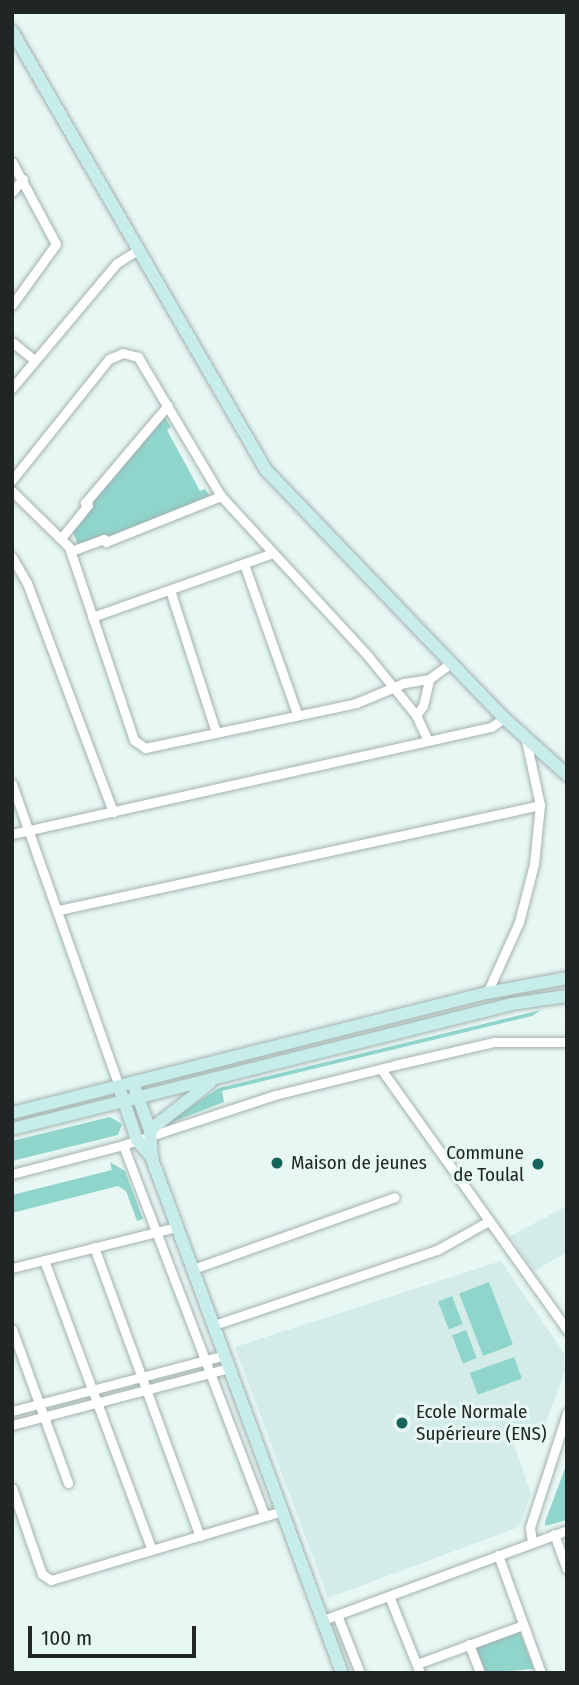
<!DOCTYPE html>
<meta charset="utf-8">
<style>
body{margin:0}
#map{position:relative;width:579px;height:1685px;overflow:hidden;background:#e7f7f4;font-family:"Fira Sans Condensed",sans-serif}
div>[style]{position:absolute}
.built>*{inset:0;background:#d3ece8}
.green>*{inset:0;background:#8fd5cc;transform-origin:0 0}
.roads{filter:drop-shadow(0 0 2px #a3b1af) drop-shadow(0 0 2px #a3b1af)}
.street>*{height:9px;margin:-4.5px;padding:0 4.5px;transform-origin:4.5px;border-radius:4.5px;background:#fff}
.secondary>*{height:12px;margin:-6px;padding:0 6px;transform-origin:6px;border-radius:6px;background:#c7edea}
.dots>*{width:19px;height:19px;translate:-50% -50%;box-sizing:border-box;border:4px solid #e7f7f4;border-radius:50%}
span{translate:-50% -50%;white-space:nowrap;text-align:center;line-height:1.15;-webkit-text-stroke:6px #e7f7f4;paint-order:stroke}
.poi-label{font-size:19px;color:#202625}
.right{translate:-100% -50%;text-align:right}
.left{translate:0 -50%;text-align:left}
.frame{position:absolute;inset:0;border:14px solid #202625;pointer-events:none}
.scale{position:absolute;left:28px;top:1626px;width:168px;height:32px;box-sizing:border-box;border:4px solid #202625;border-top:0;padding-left:9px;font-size:21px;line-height:24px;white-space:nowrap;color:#202625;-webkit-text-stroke:5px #e7f7f4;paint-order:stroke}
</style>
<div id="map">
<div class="built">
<div style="clip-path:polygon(567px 1206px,567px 1252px,534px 1271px,510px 1236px)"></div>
<div style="clip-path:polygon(501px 1261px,564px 1353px,565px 1371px,545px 1425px,512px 1438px,531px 1494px,519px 1527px,328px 1598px,235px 1347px)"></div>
</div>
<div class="green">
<div style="clip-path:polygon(164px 416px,171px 427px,167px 430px,200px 491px,205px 489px,210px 496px,107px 538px,106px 535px,78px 545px,72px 530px,93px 506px,90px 502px)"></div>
<div style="clip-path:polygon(541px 1010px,532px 1016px,222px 1091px,224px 1102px,162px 1126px,219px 1088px)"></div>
<div style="clip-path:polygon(110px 1117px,122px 1124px,118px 1135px,12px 1161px,12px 1141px)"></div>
<div style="clip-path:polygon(110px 1162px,125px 1171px,143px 1219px,137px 1221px,126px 1191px,118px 1186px,12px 1213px,12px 1195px,112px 1170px)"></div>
<div style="left:489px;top:1282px;width:67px;height:32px;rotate:69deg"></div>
<div style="left:452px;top:1296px;width:30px;height:15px;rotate:69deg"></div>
<div style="left:466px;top:1330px;width:30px;height:15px;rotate:69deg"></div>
<div style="left:514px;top:1357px;width:23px;height:47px;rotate:70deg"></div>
<div style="clip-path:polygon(567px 1463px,567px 1520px,545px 1526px,545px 1522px)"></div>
<div style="clip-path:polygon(519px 1630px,534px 1669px,484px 1673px,475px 1647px)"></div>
</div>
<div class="roads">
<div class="street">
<div style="left:12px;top:162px;width:93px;rotate:61.8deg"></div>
<div style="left:56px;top:244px;width:75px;rotate:125.8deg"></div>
<div style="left:12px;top:192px;width:17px;rotate:-50deg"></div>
<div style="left:12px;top:342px;width:28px;rotate:39deg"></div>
<div style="left:12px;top:388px;width:163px;rotate:-50deg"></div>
<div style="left:117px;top:263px;width:25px;rotate:-32deg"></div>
<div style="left:12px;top:480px;width:155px;rotate:-51.3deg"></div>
<div style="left:109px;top:359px;width:15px;rotate:-23deg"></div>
<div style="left:123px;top:353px;width:16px;rotate:15deg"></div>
<div style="left:138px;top:357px;width:162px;rotate:59.2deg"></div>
<div style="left:221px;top:496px;width:217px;rotate:47.4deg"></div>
<div style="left:368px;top:656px;width:76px;rotate:50.9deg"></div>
<div style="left:416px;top:715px;width:26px;rotate:65deg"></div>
<div style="left:12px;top:491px;width:80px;rotate:44.5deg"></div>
<div style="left:69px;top:547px;width:204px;rotate:71.4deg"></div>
<div style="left:134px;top:740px;width:14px;rotate:36deg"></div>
<div style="left:145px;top:748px;width:216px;rotate:-12deg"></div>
<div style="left:356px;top:703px;width:52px;rotate:-22.6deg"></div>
<div style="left:404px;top:683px;width:25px;rotate:-9deg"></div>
<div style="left:429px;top:679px;width:27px;rotate:-36deg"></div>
<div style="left:62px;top:537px;width:41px;rotate:-50.9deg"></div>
<div style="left:88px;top:505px;width:4px;rotate:-146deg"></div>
<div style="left:85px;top:503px;width:128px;rotate:-49.7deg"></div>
<div style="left:71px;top:551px;width:35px;rotate:-20deg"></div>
<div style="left:104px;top:539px;width:4px;rotate:56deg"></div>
<div style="left:106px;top:542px;width:124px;rotate:-21.8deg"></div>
<div style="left:12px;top:557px;width:30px;rotate:60deg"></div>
<div style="left:27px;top:583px;width:245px;rotate:69.4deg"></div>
<div style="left:244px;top:564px;width:159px;rotate:70.5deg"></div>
<div style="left:170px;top:590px;width:146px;rotate:72.1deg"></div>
<div style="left:92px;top:617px;width:189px;rotate:-19.5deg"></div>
<div style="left:416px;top:715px;width:11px;rotate:-52deg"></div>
<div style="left:423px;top:706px;width:28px;rotate:-77deg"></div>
<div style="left:12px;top:784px;width:320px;rotate:70.5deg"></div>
<div style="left:12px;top:834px;width:491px;rotate:-12.6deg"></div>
<div style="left:491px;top:727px;width:16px;rotate:-35deg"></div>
<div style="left:59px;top:910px;width:492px;rotate:-12.3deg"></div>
<div style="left:487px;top:993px;width:78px;rotate:-65.7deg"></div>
<div style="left:519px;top:922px;width:60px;rotate:-75.5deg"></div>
<div style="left:534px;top:864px;width:59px;rotate:-84.2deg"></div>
<div style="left:540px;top:805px;width:66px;rotate:-102.2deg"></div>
<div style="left:381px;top:1069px;width:320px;rotate:54.5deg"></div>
<div style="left:123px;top:1145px;width:397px;rotate:69.1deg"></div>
<div style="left:12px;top:1174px;width:115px;rotate:-14.6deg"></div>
<div style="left:123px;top:1145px;width:160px;rotate:-18.2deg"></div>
<div style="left:275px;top:1095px;width:124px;rotate:-14deg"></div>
<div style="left:395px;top:1065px;width:102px;rotate:-13.1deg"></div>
<div style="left:494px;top:1042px;width:73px"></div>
<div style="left:94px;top:1247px;width:308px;rotate:69.9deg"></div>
<div style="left:44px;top:1260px;width:309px;rotate:69.6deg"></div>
<div style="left:12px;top:1268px;width:170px;rotate:-14deg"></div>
<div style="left:193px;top:1269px;width:214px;rotate:-19.6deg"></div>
<div style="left:214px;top:1325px;width:235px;rotate:-18.6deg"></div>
<div style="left:437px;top:1250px;width:57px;rotate:-29.2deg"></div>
<div style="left:12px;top:1329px;width:164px;rotate:70deg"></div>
<div style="left:12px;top:1411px;width:220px;rotate:-14.7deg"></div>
<div style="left:12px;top:1425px;width:225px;rotate:-14.7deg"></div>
<div style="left:12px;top:1488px;width:91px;rotate:70.8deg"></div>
<div style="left:42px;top:1574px;width:11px;rotate:34deg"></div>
<div style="left:51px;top:1580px;width:241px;rotate:-16.6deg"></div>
<div style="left:554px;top:1534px;width:37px;rotate:70deg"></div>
<div style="left:532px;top:1543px;width:16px;rotate:-97deg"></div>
<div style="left:530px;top:1527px;width:120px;rotate:-72deg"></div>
<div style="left:498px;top:1555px;width:126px;rotate:70deg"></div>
<div style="left:389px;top:1596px;width:83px;rotate:68.1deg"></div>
<div style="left:337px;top:1615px;width:62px;rotate:68.4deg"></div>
<div style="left:323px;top:1620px;width:260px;rotate:-20.2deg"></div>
<div style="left:469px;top:1644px;width:31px;rotate:69deg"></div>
<div style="left:417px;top:1664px;width:113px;rotate:-20.2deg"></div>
</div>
<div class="secondary">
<div style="left:12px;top:31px;width:507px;rotate:59.95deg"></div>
<div style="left:266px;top:470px;width:344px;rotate:46.2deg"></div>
<div style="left:504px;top:718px;width:85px;rotate:42.1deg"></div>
<div style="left:133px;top:1083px;width:50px;rotate:70.1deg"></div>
<div style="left:150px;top:1130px;width:29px;rotate:86deg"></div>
<div style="left:152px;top:1159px;width:548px;rotate:69.71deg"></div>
<div style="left:121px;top:1093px;width:50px;rotate:71.2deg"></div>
<div style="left:137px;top:1140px;width:23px;rotate:50deg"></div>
<div style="left:12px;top:1113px;width:490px;rotate:-14.2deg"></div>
<div style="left:487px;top:993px;width:81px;rotate:-10.6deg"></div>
<div style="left:12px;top:1129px;width:515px;rotate:-14.04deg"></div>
<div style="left:512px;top:1004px;width:56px;rotate:-8.3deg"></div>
<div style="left:150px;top:1130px;width:76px;rotate:-38.1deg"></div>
</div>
</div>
<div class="dots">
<div style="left:277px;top:1163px;background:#17645d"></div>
<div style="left:538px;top:1164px;background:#17645d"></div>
<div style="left:402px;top:1423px;background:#17645d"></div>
</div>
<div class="poi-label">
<span class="right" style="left:524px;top:1164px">Commune<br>de Toulal</span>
<span class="left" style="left:291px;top:1163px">Maison de jeunes</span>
<span class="left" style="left:416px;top:1423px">Ecole Normale<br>Supérieure (ENS)</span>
</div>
<div class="frame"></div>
<div class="scale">100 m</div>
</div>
